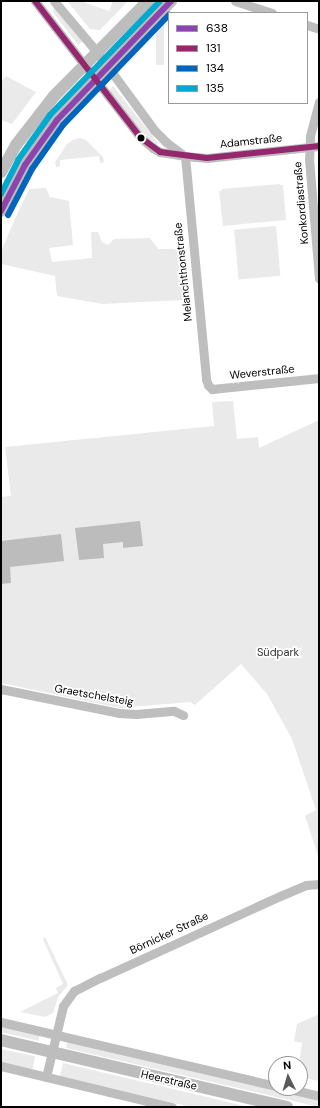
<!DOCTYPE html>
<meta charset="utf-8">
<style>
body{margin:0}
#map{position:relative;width:320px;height:1108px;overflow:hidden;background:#fff;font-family:"DM Sans",sans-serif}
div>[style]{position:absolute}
.green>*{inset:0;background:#eaeaea;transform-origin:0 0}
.water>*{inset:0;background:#bcbcbc}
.minor>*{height:9px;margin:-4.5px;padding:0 4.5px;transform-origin:4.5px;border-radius:4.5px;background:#bebebe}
.major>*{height:12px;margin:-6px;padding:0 6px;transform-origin:6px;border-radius:6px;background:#bdbdbd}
.bus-1>*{height:6px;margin:-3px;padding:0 3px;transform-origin:3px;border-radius:3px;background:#8e44ad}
.bus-2>*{height:6px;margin:-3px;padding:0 3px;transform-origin:3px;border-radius:3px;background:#95276e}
.bus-3>*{height:6px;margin:-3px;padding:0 3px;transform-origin:3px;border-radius:3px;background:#0065bd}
.bus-4>*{height:6px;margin:-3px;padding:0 3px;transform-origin:3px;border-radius:3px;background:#00a9ce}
.dots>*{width:11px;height:11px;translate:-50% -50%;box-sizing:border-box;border:2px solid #fff;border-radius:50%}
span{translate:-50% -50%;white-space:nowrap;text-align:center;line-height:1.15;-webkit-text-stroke:3.5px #fff;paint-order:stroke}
.street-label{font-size:11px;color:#000}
.park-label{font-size:11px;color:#303030}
.frame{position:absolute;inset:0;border:2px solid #000;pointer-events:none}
.legend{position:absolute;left:168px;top:12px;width:140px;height:92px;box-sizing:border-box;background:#fff;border:1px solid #999;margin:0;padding:5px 7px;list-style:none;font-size:12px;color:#000}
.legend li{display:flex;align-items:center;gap:8px;height:20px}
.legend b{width:20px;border:1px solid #999}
.north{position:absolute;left:268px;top:1056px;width:40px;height:40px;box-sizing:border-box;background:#fff;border:1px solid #999;border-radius:50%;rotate:355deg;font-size:11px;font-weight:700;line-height:16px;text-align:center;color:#000}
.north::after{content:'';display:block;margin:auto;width:14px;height:18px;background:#595959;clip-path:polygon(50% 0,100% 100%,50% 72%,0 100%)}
</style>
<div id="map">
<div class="green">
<div style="clip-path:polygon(67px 1px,80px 1px,109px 11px,113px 1px,128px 1px,100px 30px,90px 29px)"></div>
<div style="left:156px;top:1px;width:8px;height:64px"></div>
<div style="clip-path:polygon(54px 7px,83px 41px,78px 45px,53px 12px)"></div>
<div style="clip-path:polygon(6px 76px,36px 92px,12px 124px,1px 120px,1px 82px)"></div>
<div style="clip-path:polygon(77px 80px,81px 85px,28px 148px,25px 143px,60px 97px)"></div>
<div style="clip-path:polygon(113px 86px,158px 143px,158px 146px,145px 136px,109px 91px)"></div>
<div style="clip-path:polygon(80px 138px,86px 140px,103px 157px,104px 162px,100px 163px,99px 156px,60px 160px,60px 166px,56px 167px,55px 162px,67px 144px,73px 140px)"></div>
<div style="clip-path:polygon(280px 184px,280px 185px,283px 185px,286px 220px,223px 226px,219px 191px,222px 191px,222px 189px)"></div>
<div style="clip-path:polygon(46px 188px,50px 197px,69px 201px,73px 245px,49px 248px,52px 262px,92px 258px,91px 232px,98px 232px,102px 242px,108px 245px,114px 239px,150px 238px,158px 249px,178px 249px,183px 300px,103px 304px,57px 296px,55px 276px,1px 264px,1px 254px,3px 247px,13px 223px,29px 189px)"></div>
<div style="left:276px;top:226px;width:50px;height:42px;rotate:85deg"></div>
<div style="clip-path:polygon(233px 401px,237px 439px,258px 437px,259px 448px,319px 420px,319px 859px,305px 816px,316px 810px,292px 739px,267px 694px,241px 664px,195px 705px,190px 702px,120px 708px,1px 683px,1px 497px,11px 496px,5px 447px,214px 426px,212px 402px)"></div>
<div style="clip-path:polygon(45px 937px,68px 985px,58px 997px,53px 1013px,45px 1017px,20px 1012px,58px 993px,56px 988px,63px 984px,43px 939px)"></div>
<div style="clip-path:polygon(319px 1014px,319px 1081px,300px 1077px,299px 1064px,302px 1043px,294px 1041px,297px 1024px)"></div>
<div style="left:1px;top:1025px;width:40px;height:7px;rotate:13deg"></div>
<div style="clip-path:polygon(68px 1040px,319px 1100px,319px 1107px,66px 1048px)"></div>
<div style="left:1px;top:1049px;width:35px;height:13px;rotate:12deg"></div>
<div style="clip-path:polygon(63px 1063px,249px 1107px,191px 1107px,60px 1076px)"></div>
</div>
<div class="water">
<div style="clip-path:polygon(140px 521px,143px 546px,123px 548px,123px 542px,103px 544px,104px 558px,79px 560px,75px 528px)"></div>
<div style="clip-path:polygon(61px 534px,64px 561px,10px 567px,11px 583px,1px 584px,1px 541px)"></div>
</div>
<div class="minor">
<div style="left:35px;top:1px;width:173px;rotate:52.3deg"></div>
<div style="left:141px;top:138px;width:16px;rotate:40deg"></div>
<div style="left:153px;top:148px;width:8px;rotate:30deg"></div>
<div style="left:160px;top:152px;width:25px;rotate:9deg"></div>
<div style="left:185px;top:156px;width:22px;rotate:5deg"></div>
<div style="left:207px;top:158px;width:113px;rotate:-6.1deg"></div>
<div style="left:54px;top:1px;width:67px;rotate:49.9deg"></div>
<div style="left:97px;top:52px;width:97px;rotate:53.8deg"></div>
<div style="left:154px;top:130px;width:17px;rotate:45deg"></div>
<div style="left:166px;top:142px;width:20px;rotate:37deg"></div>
<div style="left:235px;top:1px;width:39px;rotate:18deg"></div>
<div style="left:307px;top:25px;width:13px;rotate:18deg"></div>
<div style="left:319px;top:102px;width:35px;rotate:105deg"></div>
<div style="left:310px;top:136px;width:23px;rotate:92deg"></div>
<div style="left:309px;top:159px;width:120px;rotate:85.2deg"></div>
<div style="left:185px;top:156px;width:224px;rotate:84.6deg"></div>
<div style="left:206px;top:379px;width:6px;rotate:72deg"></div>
<div style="left:208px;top:385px;width:6px;rotate:45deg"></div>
<div style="left:212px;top:389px;width:108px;rotate:-5.9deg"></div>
<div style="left:1px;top:689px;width:120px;rotate:11.5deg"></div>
<div style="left:119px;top:713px;width:17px;rotate:3deg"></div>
<div style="left:136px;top:714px;width:38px;rotate:-5deg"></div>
<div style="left:174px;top:711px;width:10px;rotate:24deg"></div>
<div style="left:1px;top:1022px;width:282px;rotate:13.1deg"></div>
<div style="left:1px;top:1066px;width:176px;rotate:13.5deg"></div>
<div style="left:46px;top:1077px;width:73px;rotate:-76.5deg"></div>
<div style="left:63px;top:1006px;width:19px;rotate:-54deg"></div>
<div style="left:74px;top:991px;width:29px;rotate:-27deg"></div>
<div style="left:100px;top:978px;width:198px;rotate:-24.5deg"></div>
<div style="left:280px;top:896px;width:28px;rotate:-23deg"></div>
<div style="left:306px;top:885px;width:13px;rotate:-4deg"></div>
<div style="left:285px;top:1088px;width:35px;rotate:13deg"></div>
</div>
<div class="major">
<div style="left:1px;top:172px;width:31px;rotate:-61deg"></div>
<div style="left:16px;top:145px;width:62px;rotate:-52.2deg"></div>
<div style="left:54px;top:96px;width:134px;rotate:-45.3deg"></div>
<div style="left:1px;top:211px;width:52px;rotate:-62.4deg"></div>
<div style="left:25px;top:165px;width:55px;rotate:-54.6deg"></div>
<div style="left:57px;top:120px;width:165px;rotate:-46.2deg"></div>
<div style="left:1px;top:1040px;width:294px;rotate:13.2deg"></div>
</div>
<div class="bus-1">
<div style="left:1px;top:211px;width:52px;rotate:-62.4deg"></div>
<div style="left:25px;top:165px;width:55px;rotate:-54.6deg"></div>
<div style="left:57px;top:120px;width:165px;rotate:-46.2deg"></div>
</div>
<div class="bus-2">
<div style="left:35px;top:1px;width:173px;rotate:52.3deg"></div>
<div style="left:141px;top:138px;width:24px;rotate:36deg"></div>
<div style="left:160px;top:152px;width:47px;rotate:7.3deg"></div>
<div style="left:207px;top:158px;width:113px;rotate:-6.1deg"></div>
</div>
<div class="bus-3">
<div style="left:8px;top:215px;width:52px;rotate:-62.4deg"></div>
<div style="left:32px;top:169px;width:54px;rotate:-54.8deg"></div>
<div style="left:63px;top:125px;width:153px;rotate:-46.1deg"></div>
</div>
<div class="bus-4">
<div style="left:1px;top:194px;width:38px;rotate:-63deg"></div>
<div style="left:18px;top:160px;width:55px;rotate:-54.6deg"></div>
<div style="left:50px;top:115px;width:158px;rotate:-46deg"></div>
</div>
<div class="dots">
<div style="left:141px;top:138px;background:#000"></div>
</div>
<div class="street-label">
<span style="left:251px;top:141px;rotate:-6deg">Adamstraße</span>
<span style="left:301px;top:203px;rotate:-95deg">Konkordiastraße</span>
<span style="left:183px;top:272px;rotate:-96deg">Melanchthonstraße</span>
<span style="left:262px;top:372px;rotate:-6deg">Weverstraße</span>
<span style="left:94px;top:695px;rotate:10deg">Graetschelsteig</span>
<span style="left:169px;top:933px;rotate:-25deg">Börnicker Straße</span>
<span style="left:169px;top:1080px;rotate:13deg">Heerstraße</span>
</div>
<div class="park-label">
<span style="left:278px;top:652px">Südpark</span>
</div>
<div class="frame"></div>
<ul class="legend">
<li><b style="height:5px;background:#8e44ad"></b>638</li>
<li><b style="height:5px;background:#95276e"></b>131</li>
<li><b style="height:5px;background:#0065bd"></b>134</li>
<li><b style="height:5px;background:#00a9ce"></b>135</li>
</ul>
<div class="north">N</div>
</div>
